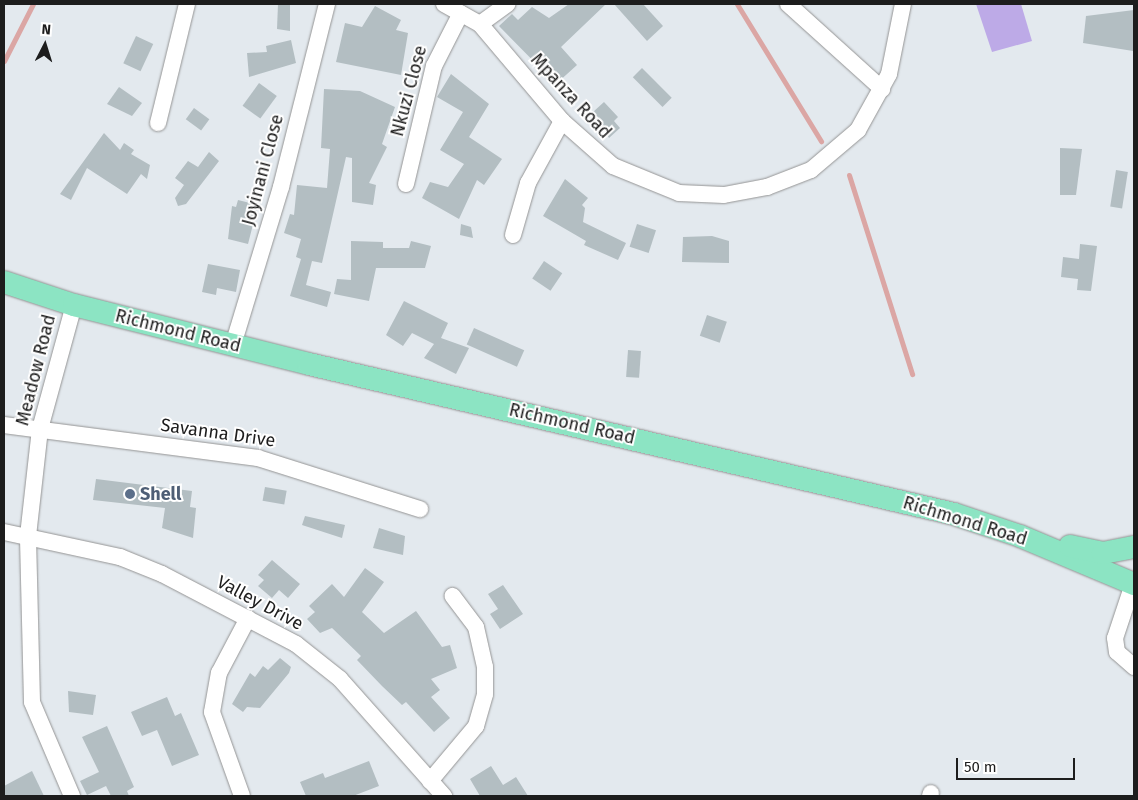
<!DOCTYPE html>
<style>
body{margin:0}
#map{position:relative;width:1138px;height:800px;overflow:hidden;background:#e3e9ee;font-family:"Fira Sans",sans-serif}
div>[style]{position:absolute}
.grass>*{inset:0;background:#bdaae7}
.stream>*{height:5px;margin:-2.5px;padding:0 2.5px;transform-origin:2.5px;border-radius:2.5px;background:#dba6a4}
.building>*{inset:0;background:#b3bec2;transform-origin:0 0}
.roads{filter:drop-shadow(0 0 1px #949494) drop-shadow(0 0 1px #949494)}
.minor>*{height:16px;margin:-8px;padding:0 8px;transform-origin:8px;border-radius:8px;background:#fff}
.highway>*{height:22px;margin:-11px;padding:0 11px;transform-origin:11px;border-radius:11px;background:#8ce4c3}
.dots>*{width:14px;height:14px;translate:-50% -50%;box-sizing:border-box;border:2px solid #fff;border-radius:50%}
span{translate:-50% -50%;white-space:nowrap;text-align:center;line-height:1.15;-webkit-text-stroke:4px #fff;paint-order:stroke}
.street-label{font-size:18px;color:#1d1d1d}
.service-label{font-size:18px;color:#4e5e75;font-weight:700}
.left{translate:0 -50%;text-align:left}
.frame{position:absolute;inset:0;border:5px solid #1d1d1d;pointer-events:none}
.north{position:absolute;left:20px;top:20px;width:50px;height:50px;-webkit-text-stroke:4px #fff;paint-order:stroke;rotate:5deg;font-size:14px;font-weight:700;line-height:20px;text-align:center;color:#1d1d1d}
.north::after{content:'';display:block;margin:auto;width:18px;height:22px;background:#1d1d1d;clip-path:polygon(50% 0,100% 100%,50% 72%,0 100%)}
.scale{position:absolute;left:956px;top:758px;width:119px;height:22px;box-sizing:border-box;border:2px solid #1d1d1d;border-top:0;padding-left:6px;font-size:15px;line-height:18px;white-space:nowrap;color:#1d1d1d;-webkit-text-stroke:4px #fff;paint-order:stroke}
</style>
<div id="map">
<div class="grass">
<div style="clip-path:polygon(976px 4px,1021px 4px,1032px 41px,992px 52px)"></div>
</div>
<div class="stream">
<div style="left:737px;top:4px;width:161px;rotate:58.5deg"></div>
<div style="left:4px;top:61px;width:64px;rotate:-63deg"></div>
<div style="left:849px;top:175px;width:209px;rotate:72.4deg"></div>
</div>
<div class="building">
<div style="clip-path:polygon(278px 4px,290px 4px,290px 31px,277px 29px)"></div>
<div style="clip-path:polygon(569px 4px,606px 4px,561px 47px,577px 65px,556px 84px,499px 26px,512px 14px,518px 20px,532px 7px,549px 18px)"></div>
<div style="clip-path:polygon(614px 4px,643px 4px,663px 26px,647px 41px)"></div>
<div style="clip-path:polygon(375px 6px,401px 20px,396px 30px,408px 33px,401px 75px,336px 62px,345px 23px,362px 27px)"></div>
<div style="clip-path:polygon(1134px 10px,1133px 51px,1083px 43px,1086px 16px)"></div>
<div style="left:136px;top:36px;width:19px;height:30px;rotate:25deg"></div>
<div style="clip-path:polygon(291px 40px,296px 63px,249px 77px,247px 53px,267px 52px,266px 46px)"></div>
<div style="left:642px;top:68px;width:42px;height:13px;rotate:45deg"></div>
<div style="clip-path:polygon(451px 74px,489px 104px,469px 137px,502px 159px,484px 185px,477px 180px,459px 219px,422px 198px,430px 182px,448px 187px,464px 164px,440px 150px,463px 112px,437px 97px)"></div>
<div style="left:259px;top:83px;width:22px;height:28px;rotate:36deg"></div>
<div style="clip-path:polygon(119px 87px,142px 103px,132px 116px,107px 104px)"></div>
<div style="clip-path:polygon(324px 89px,360px 91px,395px 107px,382px 144px,387px 147px,369px 183px,376px 185px,373px 205px,352px 202px,352px 158px,346px 157px,322px 263px,312px 261px,306px 285px,331px 292px,327px 307px,290px 296px,301px 259px,296px 257px,301px 239px,284px 233px,290px 214px,294px 215px,297px 185px,327px 188px,330px 149px,321px 148px)"></div>
<div style="clip-path:polygon(604px 102px,618px 117px,614px 121px,620px 128px,609px 138px,593px 112px)"></div>
<div style="left:194px;top:108px;width:19px;height:14px;rotate:36deg"></div>
<div style="clip-path:polygon(104px 133px,120px 150px,124px 143px,134px 150px,131px 154px,150px 165px,147px 179px,141px 174px,127px 194px,87px 168px,71px 200px,60px 194px)"></div>
<div style="clip-path:polygon(1060px 148px,1082px 149px,1076px 195px,1060px 195px)"></div>
<div style="clip-path:polygon(209px 152px,219px 161px,186px 204px,178px 206px,175px 198px,184px 185px,175px 178px,188px 161px,198px 167px)"></div>
<div style="left:1116px;top:170px;width:12px;height:37px;rotate:9deg"></div>
<div style="clip-path:polygon(565px 179px,588px 198px,582px 205px,585px 208px,583px 222px,626px 243px,618px 260px,584px 245px,586px 241px,543px 216px)"></div>
<div style="clip-path:polygon(238px 200px,258px 205px,248px 244px,228px 239px,232px 206px,236px 207px)"></div>
<div style="clip-path:polygon(461px 224px,471px 227px,473px 238px,460px 235px)"></div>
<div style="left:637px;top:224px;width:20px;height:24px;rotate:18deg"></div>
<div style="clip-path:polygon(712px 236px,729px 241px,729px 263px,682px 262px,683px 237px)"></div>
<div style="clip-path:polygon(351px 241px,383px 242px,383px 248px,409px 248px,411px 241px,431px 246px,425px 268px,376px 268px,369px 301px,334px 294px,337px 279px,351px 280px)"></div>
<div style="clip-path:polygon(1080px 244px,1097px 246px,1091px 291px,1077px 290px,1078px 279px,1061px 277px,1063px 257px,1079px 259px)"></div>
<div style="left:544px;top:261px;width:22px;height:21px;rotate:34deg"></div>
<div style="clip-path:polygon(208px 264px,240px 270px,236px 292px,217px 288px,216px 295px,202px 292px)"></div>
<div style="clip-path:polygon(404px 301px,448px 323px,441px 338px,469px 348px,456px 374px,424px 358px,434px 344px,412px 333px,403px 346px,386px 335px)"></div>
<div style="left:707px;top:315px;width:21px;height:22px;rotate:19deg"></div>
<div style="left:474px;top:328px;width:55px;height:18px;rotate:24deg"></div>
<div style="left:628px;top:350px;width:13px;height:27px;rotate:4deg"></div>
<div style="clip-path:polygon(96px 479px,192px 491px,190px 507px,196px 508px,193px 538px,162px 528px,165px 508px,93px 500px)"></div>
<div style="left:265px;top:487px;width:22px;height:14px;rotate:10deg"></div>
<div style="clip-path:polygon(305px 516px,345px 525px,342px 538px,302px 525px)"></div>
<div style="clip-path:polygon(379px 528px,405px 536px,403px 555px,373px 548px)"></div>
<div style="clip-path:polygon(272px 560px,300px 584px,288px 598px,279px 590px,272px 598px,258px 586px,264px 580px,258px 575px)"></div>
<div style="clip-path:polygon(365px 568px,384px 582px,362px 612px,384px 633px,416px 611px,442px 647px,450px 645px,457px 668px,431px 679px,440px 690px,431px 697px,450px 718px,434px 732px,406px 702px,402px 705px,382px 686px,357px 660px,361px 656px,332px 628px,320px 633px,307px 619px,315px 612px,309px 606px,332px 584px,344px 597px)"></div>
<div style="clip-path:polygon(503px 585px,523px 614px,500px 629px,490px 614px,498px 609px,488px 594px)"></div>
<div style="clip-path:polygon(280px 658px,291px 667px,289px 673px,260px 708px,247px 707px,243px 712px,232px 704px,250px 673px,255px 677px,263px 666px,268px 670px)"></div>
<div style="clip-path:polygon(68px 691px,96px 695px,93px 715px,69px 712px)"></div>
<div style="clip-path:polygon(167px 697px,175px 716px,181px 713px,199px 755px,172px 766px,157px 730px,142px 736px,131px 712px)"></div>
<div style="clip-path:polygon(107px 726px,134px 787px,127px 791px,129px 796px,111px 796px,106px 786px,87px 795px,80px 781px,99px 772px,82px 737px)"></div>
<div style="clip-path:polygon(369px 761px,379px 786px,353px 796px,306px 796px,300px 782px,323px 773px,325px 778px)"></div>
<div style="clip-path:polygon(491px 766px,503px 785px,516px 777px,528px 796px,480px 796px,470px 779px)"></div>
<div style="clip-path:polygon(32px 771px,44px 796px,4px 796px,4px 786px)"></div>
</div>
<div class="roads">
<div class="minor">
<div style="left:444px;top:4px;width:41px;rotate:29.1deg"></div>
<div style="left:480px;top:24px;width:127px;rotate:49.8deg"></div>
<div style="left:562px;top:121px;width:68px;rotate:41.4deg"></div>
<div style="left:613px;top:166px;width:71px;rotate:22.2deg"></div>
<div style="left:679px;top:193px;width:45px;rotate:2.5deg"></div>
<div style="left:724px;top:195px;width:44px;rotate:-10.5deg"></div>
<div style="left:767px;top:187px;width:47px;rotate:-21.1deg"></div>
<div style="left:811px;top:170px;width:62px;rotate:-40.4deg"></div>
<div style="left:858px;top:130px;width:64px;rotate:-61deg"></div>
<div style="left:889px;top:74px;width:71px;rotate:-78.7deg"></div>
<div style="left:788px;top:4px;width:127px;rotate:42.1deg"></div>
<div style="left:480px;top:24px;width:34px;rotate:-36deg"></div>
<div style="left:158px;top:123px;width:122px;rotate:-76.3deg"></div>
<div style="left:406px;top:184px;width:121px;rotate:-76.7deg"></div>
<div style="left:434px;top:66px;width:59px;rotate:-63deg"></div>
<div style="left:513px;top:235px;width:54px;rotate:-73.9deg"></div>
<div style="left:528px;top:183px;width:71px;rotate:-61.3deg"></div>
<div style="left:233px;top:345px;width:165px;rotate:-73.1deg"></div>
<div style="left:281px;top:187px;width:189px;rotate:-75.9deg"></div>
<div style="left:4px;top:425px;width:256px;rotate:7.4deg"></div>
<div style="left:258px;top:458px;width:170px;rotate:17.5deg"></div>
<div style="left:4px;top:532px;width:119px;rotate:12.2deg"></div>
<div style="left:120px;top:557px;width:45px;rotate:22deg"></div>
<div style="left:162px;top:574px;width:151px;rotate:27.6deg"></div>
<div style="left:296px;top:644px;width:56px;rotate:38.5deg"></div>
<div style="left:340px;top:679px;width:157px;rotate:48.4deg"></div>
<div style="left:1134px;top:581px;width:60px;rotate:108.4deg"></div>
<div style="left:1115px;top:638px;width:14px;rotate:82deg"></div>
<div style="left:1117px;top:652px;width:23px;rotate:41deg"></div>
<div style="left:430px;top:781px;width:72px;rotate:-50.1deg"></div>
<div style="left:476px;top:726px;width:33px;rotate:-74deg"></div>
<div style="left:485px;top:694px;width:27px;rotate:-90deg"></div>
<div style="left:485px;top:667px;width:41px;rotate:-102.7deg"></div>
<div style="left:476px;top:627px;width:39px;rotate:-127deg"></div>
<div style="left:72px;top:796px;width:102px;rotate:-113.1deg"></div>
<div style="left:32px;top:702px;width:166px;rotate:-91.4deg"></div>
<div style="left:28px;top:536px;width:108px;rotate:-83.6deg"></div>
<div style="left:40px;top:429px;width:129px;rotate:-74.7deg"></div>
<div style="left:242px;top:796px;width:89px;rotate:-109.7deg"></div>
<div style="left:212px;top:712px;width:40px;rotate:-80deg"></div>
<div style="left:219px;top:673px;width:62px;rotate:-62.2deg"></div>
<div style="left:930px;top:796px;width:3px;rotate:-72deg"></div>
</div>
<div class="highway">
<div style="left:4px;top:282px;width:74px;rotate:18.2deg"></div>
<div style="left:74px;top:305px;width:242px;rotate:14.1deg"></div>
<div style="left:309px;top:364px;width:662px;rotate:13.09deg"></div>
<div style="left:954px;top:514px;width:70px;rotate:18.4deg"></div>
<div style="left:1020px;top:536px;width:124px;rotate:22.8deg"></div>
<div style="left:1070px;top:546px;width:34px;rotate:12deg"></div>
<div style="left:1103px;top:553px;width:32px;rotate:-11deg"></div>
</div>
</div>
<div class="dots">
<div style="left:130px;top:494px;background:#5c6f8a"></div>
</div>
<div class="street-label">
<span style="left:409px;top:91px;rotate:-75deg">Nkuzi Close</span>
<span style="left:571px;top:96px;rotate:47deg">Mpanza Road</span>
<span style="left:263px;top:170px;rotate:-75deg">Joyinani Close</span>
<span style="left:178px;top:331px;rotate:14deg">Richmond Road</span>
<span style="left:36px;top:370px;rotate:-76deg">Meadow Road</span>
<span style="left:572px;top:424px;rotate:13deg">Richmond Road</span>
<span style="left:218px;top:433px;rotate:8deg">Savanna Drive</span>
<span style="left:965px;top:521px;rotate:17deg">Richmond Road</span>
<span style="left:260px;top:603px;rotate:28deg">Valley Drive</span>
</div>
<div class="service-label">
<span class="left" style="left:140px;top:494px">Shell</span>
</div>
<div class="frame"></div>
<div class="north">N</div>
<div class="scale">50 m</div>
</div>
